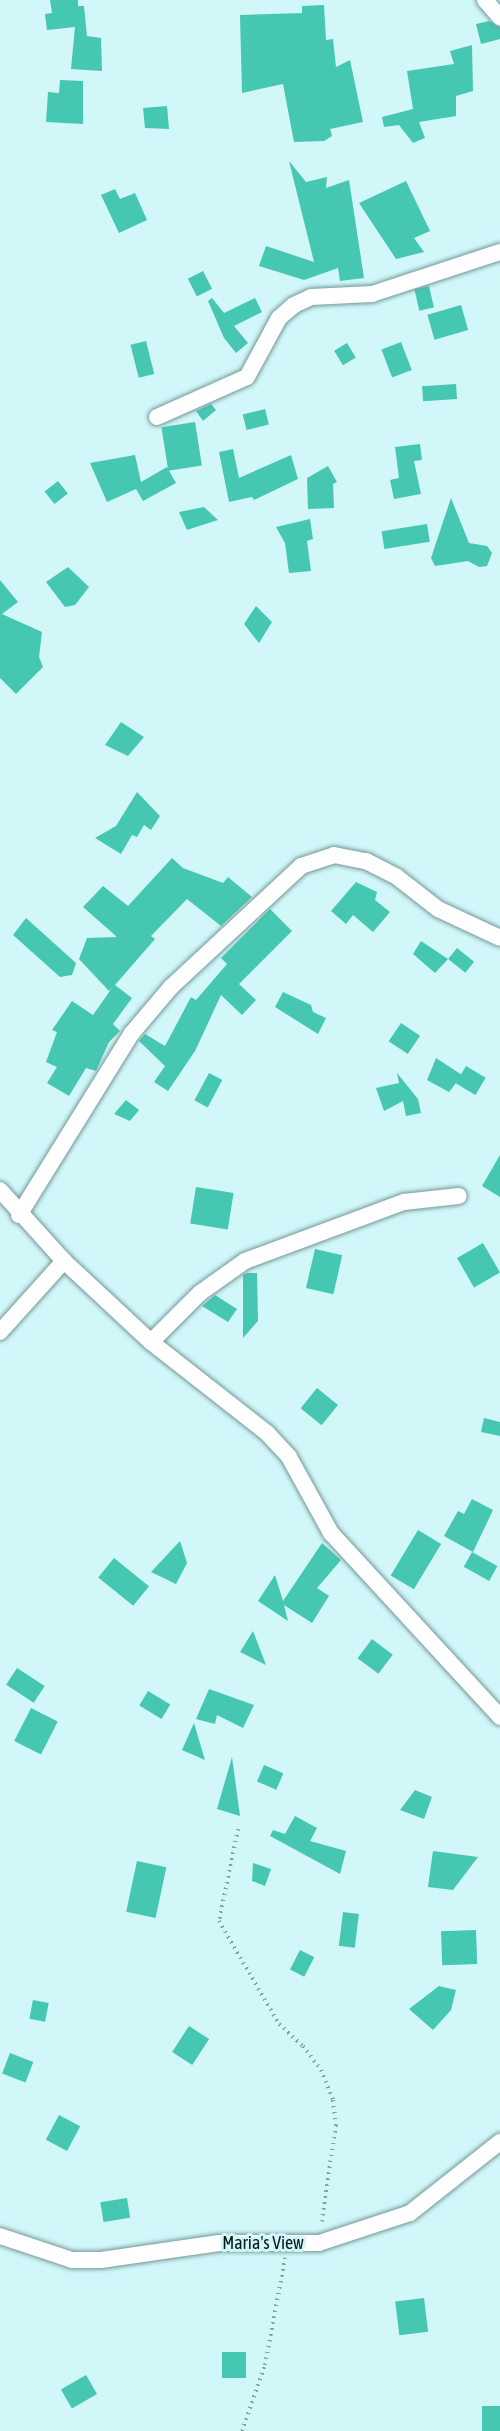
<!DOCTYPE html>
<style>
body{margin:0}
#map{position:relative;width:500px;height:2431px;overflow:hidden;background:#d1f7f9;font-family:"Asap Condensed",sans-serif}
div>[style]{position:absolute}
.building>*{inset:0;background:#46c7b1;transform-origin:0 0}
.path>*{height:4px;margin-top:-2px;transform-origin:0;background:repeating-linear-gradient(90deg,#85a1a3 0 1.5px,transparent 0 6px)}
.roads{filter:drop-shadow(0 0 2px #749799) drop-shadow(0 0 2px #749799)}
.street>*{height:16px;margin:-8px;padding:0 8px;transform-origin:8px;border-radius:8px;background:#fff}
span{translate:-50% -50%;white-space:nowrap;text-align:center;line-height:1.15;-webkit-text-stroke:6px #d1f7f9;paint-order:stroke}
.street-label{font-size:18px;color:#081617}
</style>
<div id="map">
<div class="building">
<div style="clip-path:polygon(50px 0,78px 0,78px 6px,84px 6px,87px 36px,101px 38px,102px 71px,71px 69px,75px 27px,47px 30px,45px 14px,52px 13px)"></div>
<div style="clip-path:polygon(324px 5px,326px 40px,333px 39px,336px 67px,350px 60px,363px 122px,330px 129px,332px 136px,324px 141px,294px 142px,283px 84px,242px 93px,240px 15px,302px 13px,302px 6px)"></div>
<div style="clip-path:polygon(489px 21px,500px 27px,500px 39px,481px 44px,476px 24px)"></div>
<div style="clip-path:polygon(472px 45px,473px 91px,456px 96px,456px 116px,419px 122px,425px 138px,413px 143px,399px 125px,384px 127px,382px 117px,413px 109px,407px 71px,454px 64px,450px 51px)"></div>
<div style="clip-path:polygon(60px 80px,83px 81px,83px 124px,46px 122px,48px 92px,59px 93px)"></div>
<div style="clip-path:polygon(167px 106px,169px 129px,145px 128px,143px 108px)"></div>
<div style="clip-path:polygon(289px 161px,306px 182px,327px 177px,326px 188px,349px 180px,364px 278px,340px 281px,338px 268px,304px 280px,259px 266px,266px 246px,314px 262px)"></div>
<div style="clip-path:polygon(406px 181px,430px 231px,414px 238px,424px 252px,396px 259px,359px 203px)"></div>
<div style="clip-path:polygon(115px 189px,120px 199px,135px 193px,147px 220px,119px 233px,101px 195px)"></div>
<div style="left:203px;top:271px;width:20px;height:17px;rotate:63deg"></div>
<div style="left:429px;top:286px;width:22px;height:15px;rotate:77deg"></div>
<div style="clip-path:polygon(212px 298px,224px 313px,255px 298px,262px 312px,234px 326px,248px 343px,236px 353px,224px 338px,208px 301px)"></div>
<div style="left:461px;top:305px;width:26px;height:35px;rotate:74deg"></div>
<div style="left:146px;top:341px;width:34px;height:16px;rotate:76deg"></div>
<div style="left:401px;top:342px;width:30px;height:21px;rotate:69deg"></div>
<div style="left:347px;top:343px;width:17px;height:15px;rotate:59deg"></div>
<div style="left:456px;top:384px;width:15px;height:34px;rotate:86deg"></div>
<div style="clip-path:polygon(211px 404px,216px 410px,203px 421px,196px 411px)"></div>
<div style="left:265px;top:409px;width:16px;height:23px;rotate:76deg"></div>
<div style="left:195px;top:422px;width:44px;height:34px;rotate:81deg"></div>
<div style="clip-path:polygon(420px 444px,422px 460px,414px 461px,421px 494px,394px 499px,390px 480px,399px 478px,395px 447px)"></div>
<div style="clip-path:polygon(233px 449px,239px 478px,291px 455px,298px 479px,254px 500px,252px 497px,229px 502px,219px 452px)"></div>
<div style="clip-path:polygon(135px 455px,141px 482px,167px 467px,176px 483px,143px 501px,136px 489px,107px 502px,90px 463px)"></div>
<div style="clip-path:polygon(328px 466px,337px 482px,333px 484px,334px 508px,308px 509px,307px 478px)"></div>
<div style="left:58px;top:481px;width:16px;height:17px;rotate:52deg"></div>
<div style="clip-path:polygon(451px 498px,469px 543px,487px 546px,492px 553px,487px 566px,479px 567px,468px 561px,435px 566px,431px 558px)"></div>
<div style="clip-path:polygon(204px 507px,218px 520px,187px 530px,179px 512px)"></div>
<div style="clip-path:polygon(310px 519px,313px 539px,307px 541px,311px 571px,289px 573px,285px 543px,276px 527px)"></div>
<div style="left:427px;top:524px;width:18px;height:46px;rotate:81deg"></div>
<div style="clip-path:polygon(68px 567px,89px 587px,75px 605px,65px 607px,46px 582px)"></div>
<div style="clip-path:polygon(0 580px,18px 602px,2px 614px,42px 632px,39px 657px,43px 667px,16px 694px,0 678px)"></div>
<div style="clip-path:polygon(256px 606px,272px 622px,259px 643px,244px 624px)"></div>
<div style="clip-path:polygon(121px 722px,144px 737px,128px 756px,105px 745px)"></div>
<div style="clip-path:polygon(137px 792px,160px 816px,151px 830px,144px 825px,137px 837px,132px 835px,121px 854px,95px 838px,116px 826px)"></div>
<div style="clip-path:polygon(172px 858px,183px 868px,223px 883px,228px 877px,252px 897px,221px 926px,187px 899px,151px 936px,155px 939px,115px 985px,132px 998px,113px 1024px,120px 1031px,109px 1042px,96px 1071px,86px 1068px,69px 1096px,47px 1083px,57px 1067px,46px 1062px,57px 1032px,52px 1030px,72px 1001px,93px 1015px,112px 988px,109px 991px,79px 959px,87px 938px,117px 937px,83px 907px,103px 886px,128px 906px)"></div>
<div style="clip-path:polygon(356px 882px,377px 892px,375px 900px,390px 912px,373px 932px,353px 915px,346px 924px,331px 911px)"></div>
<div style="clip-path:polygon(270px 909px,292px 931px,239px 984px,256px 1000px,242px 1015px,221px 995px,195px 1051px,168px 1091px,154px 1082px,165px 1066px,139px 1041px,145px 1034px,165px 1046px,191px 997px,196px 1000px,227px 964px,221px 958px)"></div>
<div style="clip-path:polygon(26px 918px,76px 963px,72px 975px,60px 977px,13px 935px)"></div>
<div style="clip-path:polygon(421px 941px,448px 959px,435px 973px,413px 954px)"></div>
<div style="left:457px;top:948px;width:22px;height:14px;rotate:39deg"></div>
<div style="clip-path:polygon(283px 992px,311px 1005px,313px 1012px,326px 1018px,318px 1034px,275px 1007px)"></div>
<div style="left:401px;top:1023px;width:23px;height:22px;rotate:34deg"></div>
<div style="clip-path:polygon(436px 1058px,462px 1075px,449px 1092px,427px 1080px)"></div>
<div style="left:466px;top:1066px;width:23px;height:20px;rotate:31deg"></div>
<div style="left:209px;top:1073px;width:15px;height:31px;rotate:28deg"></div>
<div style="clip-path:polygon(397px 1073px,418px 1099px,421px 1113px,406px 1116px,403px 1101px,384px 1111px,376px 1088px,399px 1083px)"></div>
<div style="clip-path:polygon(126px 1100px,139px 1110px,130px 1121px,114px 1114px)"></div>
<div style="clip-path:polygon(500px 1155px,500px 1197px,482px 1186px)"></div>
<div style="left:196px;top:1187px;width:38px;height:37px;rotate:9deg"></div>
<div style="left:483px;top:1243px;width:34px;height:30px;rotate:60deg"></div>
<div style="left:315px;top:1249px;width:28px;height:40px;rotate:13deg"></div>
<div style="clip-path:polygon(247px 1273px,257px 1273px,258px 1321px,243px 1338px,243px 1275px)"></div>
<div style="clip-path:polygon(215px 1295px,237px 1309px,228px 1322px,202px 1306px)"></div>
<div style="left:317px;top:1388px;width:27px;height:26px;rotate:39deg"></div>
<div style="clip-path:polygon(484px 1418px,500px 1422px,500px 1436px,481px 1432px)"></div>
<div style="clip-path:polygon(472px 1499px,493px 1510px,473px 1552px,444px 1536px,458px 1511px,464px 1514px)"></div>
<div style="left:418px;top:1530px;width:27px;height:53px;rotate:31deg"></div>
<div style="clip-path:polygon(180px 1541px,187px 1563px,176px 1584px,151px 1572px)"></div>
<div style="clip-path:polygon(322px 1543px,341px 1560px,317px 1588px,329px 1596px,312px 1623px,284px 1605px,288px 1621px,258px 1601px,275px 1575px,283px 1601px)"></div>
<div style="left:472px;top:1552px;width:29px;height:17px;rotate:29deg"></div>
<div style="left:114px;top:1558px;width:45px;height:25px;rotate:39deg"></div>
<div style="clip-path:polygon(253px 1631px,266px 1665px,240px 1652px)"></div>
<div style="left:372px;top:1639px;width:26px;height:24px;rotate:37deg"></div>
<div style="left:17px;top:1668px;width:33px;height:20px;rotate:33deg"></div>
<div style="clip-path:polygon(209px 1689px,254px 1705px,243px 1728px,217px 1715px,215px 1724px,196px 1719px)"></div>
<div style="left:148px;top:1691px;width:26px;height:17px;rotate:31deg"></div>
<div style="left:31px;top:1708px;width:30px;height:37px;rotate:27deg"></div>
<div style="clip-path:polygon(194px 1723px,205px 1760px,182px 1750px)"></div>
<div style="clip-path:polygon(232px 1757px,240px 1816px,217px 1809px)"></div>
<div style="left:264px;top:1765px;width:21px;height:18px;rotate:23deg"></div>
<div style="clip-path:polygon(415px 1790px,432px 1797px,424px 1819px,400px 1810px)"></div>
<div style="clip-path:polygon(295px 1816px,317px 1828px,310px 1841px,346px 1851px,340px 1874px,270px 1836px,273px 1830px,285px 1834px)"></div>
<div style="clip-path:polygon(433px 1851px,478px 1857px,453px 1890px,428px 1887px)"></div>
<div style="left:137px;top:1861px;width:30px;height:52px;rotate:12deg"></div>
<div style="clip-path:polygon(253px 1863px,271px 1869px,265px 1886px,252px 1881px)"></div>
<div style="left:343px;top:1912px;width:16px;height:34px;rotate:7deg"></div>
<div style="left:476px;top:1930px;width:34px;height:35px;rotate:88deg"></div>
<div style="left:300px;top:1950px;width:16px;height:22px;rotate:27deg"></div>
<div style="clip-path:polygon(439px 1986px,456px 1990px,451px 2010px,433px 2030px,409px 2009px)"></div>
<div style="left:33px;top:2000px;width:16px;height:19px;rotate:11deg"></div>
<div style="left:189px;top:2026px;width:24px;height:31px;rotate:33deg"></div>
<div style="left:10px;top:2053px;width:25px;height:22px;rotate:21deg"></div>
<div style="left:59px;top:2115px;width:24px;height:28px;rotate:28deg"></div>
<div style="left:127px;top:2198px;width:20px;height:27px;rotate:81deg"></div>
<div style="left:424px;top:2298px;width:34px;height:29px;rotate:83deg"></div>
<div style="left:222px;top:2352px;width:24px;height:26px"></div>
<div style="left:86px;top:2375px;width:22px;height:29px;rotate:60deg"></div>
<div style="left:482px;top:2406px;width:18px;height:25px"></div>
</div>
<div class="path">
<div style="left:238px;top:1829px;width:94px;rotate:101.7deg"></div>
<div style="left:219px;top:1921px;width:119px;rotate:59.8deg"></div>
<div style="left:279px;top:2024px;width:33px;rotate:43deg"></div>
<div style="left:303px;top:2046px;width:30px;rotate:53deg"></div>
<div style="left:321px;top:2070px;width:32px;rotate:68deg"></div>
<div style="left:333px;top:2100px;width:25px;rotate:83deg"></div>
<div style="left:336px;top:2125px;width:101px;rotate:98.5deg"></div>
<div style="left:242px;top:2431px;width:70px;rotate:-70.8deg"></div>
<div style="left:265px;top:2365px;width:109px;rotate:-79.4deg"></div>
</div>
<div class="roads">
<div class="street">
<div style="left:485px;top:0;width:23px;rotate:49deg"></div>
<div style="left:157px;top:417px;width:98px;rotate:-24deg"></div>
<div style="left:247px;top:377px;width:67px;rotate:-61.5deg"></div>
<div style="left:279px;top:318px;width:20px;rotate:-41deg"></div>
<div style="left:294px;top:305px;width:19px;rotate:-25deg"></div>
<div style="left:311px;top:297px;width:61px;rotate:-2.8deg"></div>
<div style="left:372px;top:294px;width:135px;rotate:-18.2deg"></div>
<div style="left:0;top:1190px;width:96px;rotate:48deg"></div>
<div style="left:64px;top:1261px;width:119px;rotate:43deg"></div>
<div style="left:151px;top:1342px;width:147px;rotate:38.1deg"></div>
<div style="left:267px;top:1433px;width:33px;rotate:47deg"></div>
<div style="left:289px;top:1457px;width:87px;rotate:61.1deg"></div>
<div style="left:331px;top:1533px;width:250px;rotate:47.4deg"></div>
<div style="left:19px;top:1215px;width:214px;rotate:-58.2deg"></div>
<div style="left:132px;top:1033px;width:60px;rotate:-49.7deg"></div>
<div style="left:171px;top:987px;width:178px;rotate:-42.9deg"></div>
<div style="left:301px;top:866px;width:35px;rotate:-18deg"></div>
<div style="left:334px;top:855px;width:33px;rotate:11deg"></div>
<div style="left:366px;top:861px;width:35px;rotate:27deg"></div>
<div style="left:397px;top:877px;width:52px;rotate:38deg"></div>
<div style="left:438px;top:909px;width:68px;rotate:25.1deg"></div>
<div style="left:0;top:1332px;width:96px;rotate:-48deg"></div>
<div style="left:151px;top:1342px;width:69px;rotate:-45deg"></div>
<div style="left:200px;top:1293px;width:55px;rotate:-35.4deg"></div>
<div style="left:245px;top:1261px;width:170px;rotate:-20.4deg"></div>
<div style="left:404px;top:1202px;width:55px;rotate:-6.2deg"></div>
<div style="left:0;top:2236px;width:76px;rotate:18.4deg"></div>
<div style="left:72px;top:2260px;width:29px"></div>
<div style="left:101px;top:2260px;width:119px;rotate:-8.2deg"></div>
<div style="left:219px;top:2243px;width:100px"></div>
<div style="left:319px;top:2243px;width:96px;rotate:-18.2deg"></div>
<div style="left:410px;top:2213px;width:115px;rotate:-38.3deg"></div>
</div>
</div>
<div class="street-label">
<span style="left:263px;top:2243px">Maria's View</span>
</div>
</div>
